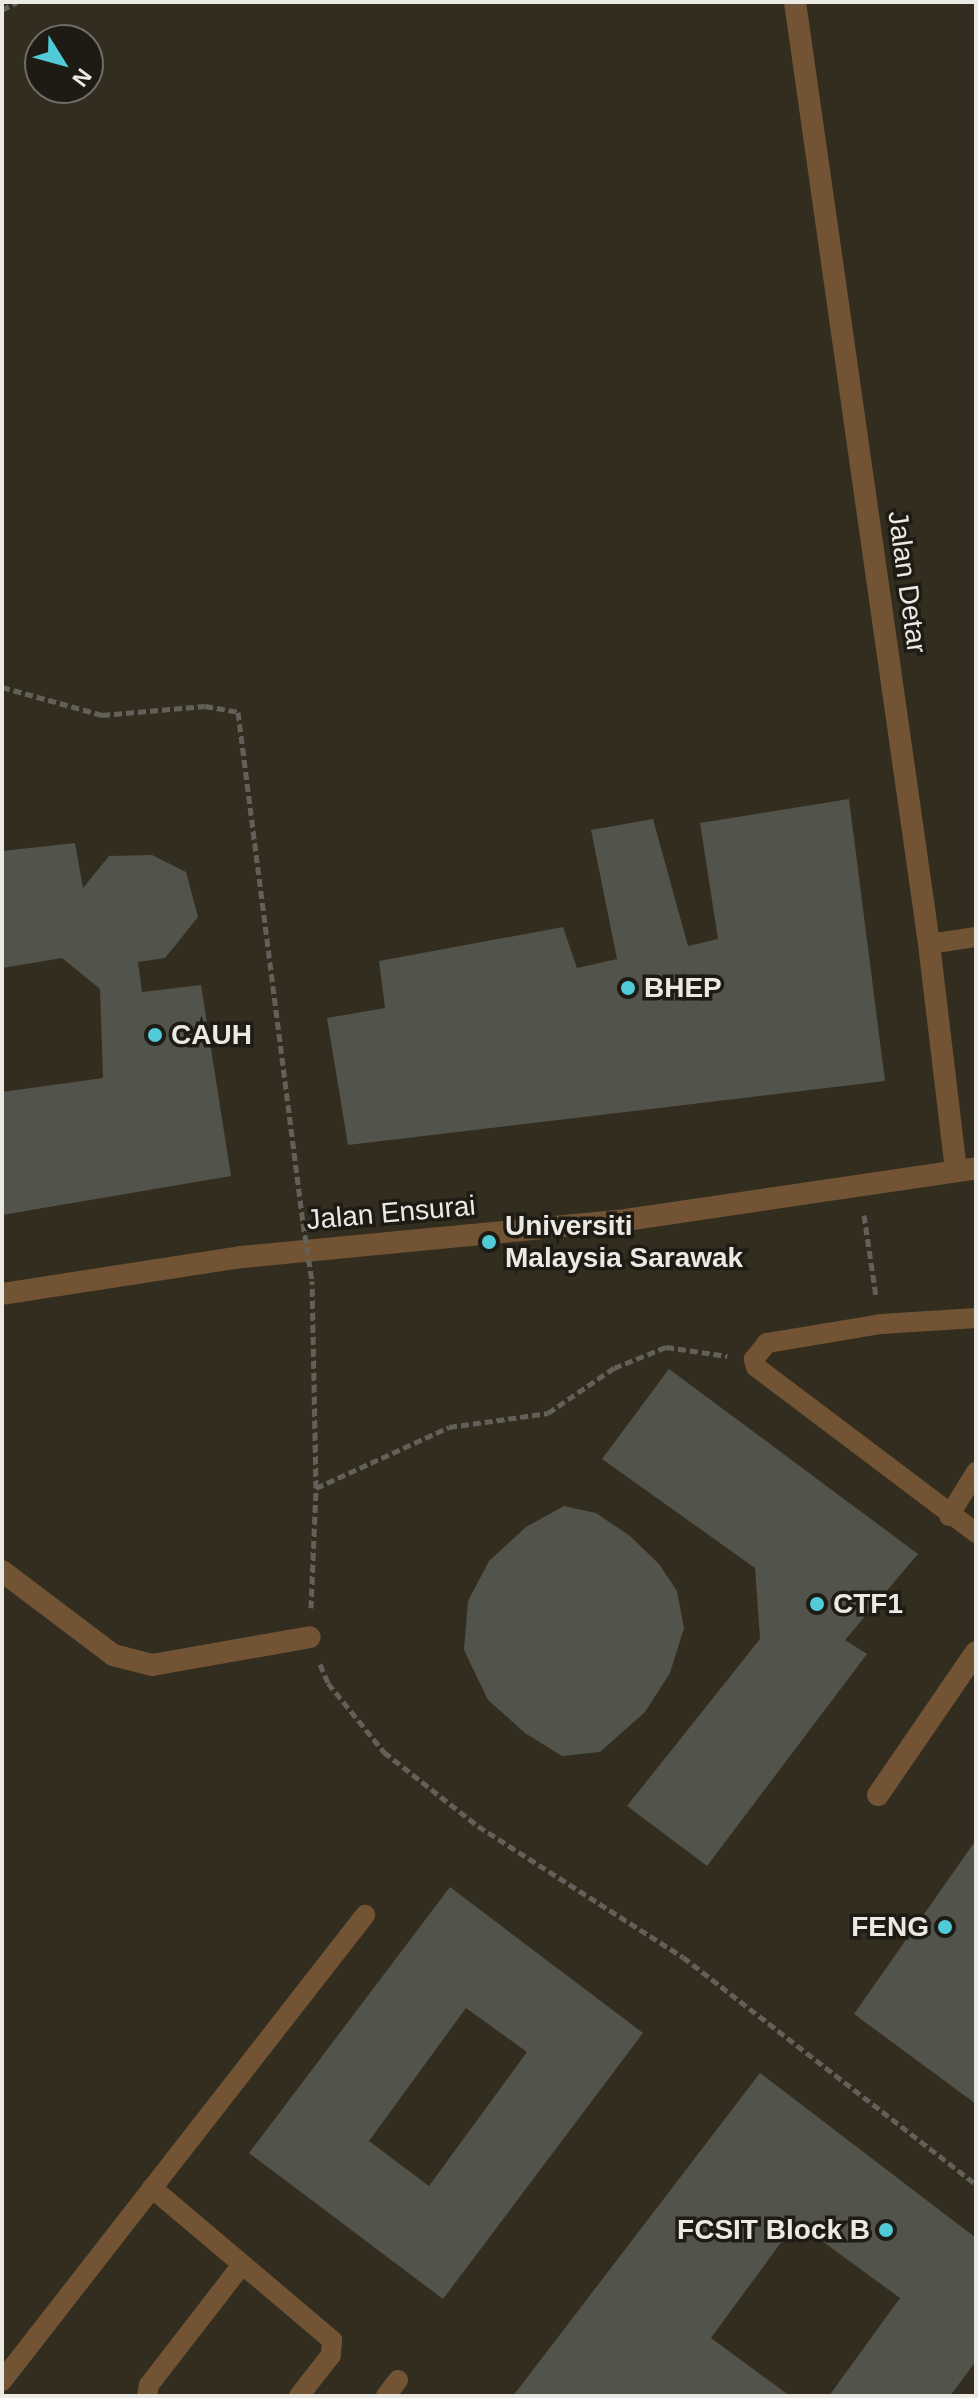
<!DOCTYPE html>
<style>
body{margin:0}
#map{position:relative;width:978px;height:2398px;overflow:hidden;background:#27241c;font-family:Arial,sans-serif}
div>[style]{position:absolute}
.built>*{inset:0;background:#322d1f}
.building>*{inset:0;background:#52534b}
.path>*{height:5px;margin-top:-2.5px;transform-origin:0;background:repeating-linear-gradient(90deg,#636059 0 8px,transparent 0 12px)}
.service>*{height:20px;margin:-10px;padding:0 10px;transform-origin:10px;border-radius:10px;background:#725435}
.minor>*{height:22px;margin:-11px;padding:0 11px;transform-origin:11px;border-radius:11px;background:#725435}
.path-bridge>*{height:5px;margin-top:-2.5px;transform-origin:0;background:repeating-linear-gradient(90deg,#636059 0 8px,transparent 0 12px)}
.dots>*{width:22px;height:22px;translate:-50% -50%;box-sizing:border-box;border:4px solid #1d1b13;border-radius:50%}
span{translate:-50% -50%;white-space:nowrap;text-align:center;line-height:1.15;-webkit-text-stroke:7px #1d1b13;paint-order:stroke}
.street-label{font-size:28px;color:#ebe9e4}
.poi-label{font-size:28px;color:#ebe9e4;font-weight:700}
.left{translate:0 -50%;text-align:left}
.right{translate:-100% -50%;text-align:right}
.frame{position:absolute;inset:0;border:4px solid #ebe9e4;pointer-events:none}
.north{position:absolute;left:24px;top:24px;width:80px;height:80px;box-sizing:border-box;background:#1d1b13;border:2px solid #6f6d67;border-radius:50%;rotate:127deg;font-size:22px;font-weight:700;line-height:32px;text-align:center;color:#ebe9e4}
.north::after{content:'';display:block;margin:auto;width:28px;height:36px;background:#52cbd8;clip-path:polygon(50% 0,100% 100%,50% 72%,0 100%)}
</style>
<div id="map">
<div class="built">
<div style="clip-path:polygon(evenodd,2px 2px,976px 2px,976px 2396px,2px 2396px,2px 2px,40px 40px,88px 40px,88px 88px,40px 88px,40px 40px)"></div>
</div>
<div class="building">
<div style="clip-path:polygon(849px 799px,885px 1081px,348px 1145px,327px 1018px,385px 1008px,379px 961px,563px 927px,577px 968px,617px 959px,591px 830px,653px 819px,688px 946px,718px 939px,700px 823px)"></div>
<div style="clip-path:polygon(75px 843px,83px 888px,109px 856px,152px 855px,186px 872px,198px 917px,165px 958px,138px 962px,142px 992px,201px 985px,231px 1176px,2px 1215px,2px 1092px,103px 1078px,100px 989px,62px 958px,2px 968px,2px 851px)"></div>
<div style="clip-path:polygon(669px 1369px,918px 1554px,845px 1640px,867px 1654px,707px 1866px,627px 1806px,760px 1639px,755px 1568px,602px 1459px)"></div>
<div style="clip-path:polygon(564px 1506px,596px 1513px,630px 1536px,659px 1564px,677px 1591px,684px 1628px,670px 1673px,645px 1712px,600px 1752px,562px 1756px,525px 1733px,488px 1700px,464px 1650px,468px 1601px,489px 1561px,526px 1527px)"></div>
<div style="clip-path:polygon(976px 1840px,976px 2104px,854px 2014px)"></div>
<div style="clip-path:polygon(evenodd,450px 1887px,643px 2033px,443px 2299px,249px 2153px,450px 1887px,466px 2008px,527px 2052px,429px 2186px,369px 2141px,466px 2008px)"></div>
<div style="clip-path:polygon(760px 2073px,976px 2238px,976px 2361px,950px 2396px,829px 2396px,900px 2298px,796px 2222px,711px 2338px,790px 2396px,513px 2396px)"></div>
</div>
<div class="path">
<div style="left:2px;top:10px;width:17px;rotate:-28deg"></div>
<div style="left:2px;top:687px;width:104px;rotate:15.6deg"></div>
<div style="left:102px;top:715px;width:103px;rotate:-5deg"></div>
<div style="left:205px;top:706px;width:34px;rotate:10deg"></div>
<div style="left:238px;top:712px;width:515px;rotate:82.75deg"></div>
<div style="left:864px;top:1215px;width:82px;rotate:81.6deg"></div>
<div style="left:316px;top:1488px;width:146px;rotate:-24.6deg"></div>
<div style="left:449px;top:1427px;width:100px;rotate:-8deg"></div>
<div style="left:548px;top:1413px;width:80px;rotate:-34.3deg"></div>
<div style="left:614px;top:1368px;width:56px;rotate:-22deg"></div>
<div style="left:666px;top:1347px;width:62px;rotate:8.4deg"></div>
<div style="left:311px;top:1608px;width:120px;rotate:-87.6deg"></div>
<div style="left:316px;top:1488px;width:207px;rotate:-91.1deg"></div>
<div style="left:320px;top:1664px;width:21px;rotate:67deg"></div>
<div style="left:328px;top:1683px;width:89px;rotate:50.9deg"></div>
<div style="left:384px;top:1752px;width:120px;rotate:38.2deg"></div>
<div style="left:478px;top:1826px;width:243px;rotate:32.6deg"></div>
<div style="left:683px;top:1957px;width:371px;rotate:37.8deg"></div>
</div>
<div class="service">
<div style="left:929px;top:944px;width:48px;rotate:-8.5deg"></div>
<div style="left:976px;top:1318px;width:95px;rotate:176.4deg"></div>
<div style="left:881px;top:1324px;width:116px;rotate:170.5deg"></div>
<div style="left:767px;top:1343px;width:21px;rotate:129deg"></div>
<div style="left:754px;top:1359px;width:8px;rotate:76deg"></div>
<div style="left:756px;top:1367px;width:276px;rotate:37deg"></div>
<div style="left:949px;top:1516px;width:52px;rotate:-58.5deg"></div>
<div style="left:152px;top:2188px;width:236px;rotate:40.2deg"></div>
<div style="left:332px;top:2340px;width:15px;rotate:94deg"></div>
<div style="left:331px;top:2355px;width:52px;rotate:128deg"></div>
<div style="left:2px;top:2381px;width:591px;rotate:-52.08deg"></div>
<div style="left:147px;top:2396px;width:11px;rotate:-80deg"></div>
<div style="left:149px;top:2385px;width:150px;rotate:-52.3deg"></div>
<div style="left:386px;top:2396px;width:20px;rotate:-53deg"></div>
</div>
<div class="minor">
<div style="left:795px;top:2px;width:951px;rotate:81.9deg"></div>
<div style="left:929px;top:944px;width:229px;rotate:83.2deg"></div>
<div style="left:2px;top:1294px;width:243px;rotate:-8.8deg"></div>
<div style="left:242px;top:1257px;width:379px;rotate:-5.5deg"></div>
<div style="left:619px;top:1221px;width:361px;rotate:-8.4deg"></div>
<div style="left:2px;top:1571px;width:139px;rotate:37.1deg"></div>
<div style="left:113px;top:1655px;width:40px;rotate:14.4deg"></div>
<div style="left:152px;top:1665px;width:160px;rotate:-10deg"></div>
<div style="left:878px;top:1795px;width:173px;rotate:-55.6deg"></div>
</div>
<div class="path-bridge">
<div style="left:303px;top:1223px;width:59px;rotate:81.2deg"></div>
</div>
<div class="dots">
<div style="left:628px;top:988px;background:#52cbd8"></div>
<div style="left:155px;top:1035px;background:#52cbd8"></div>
<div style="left:489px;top:1242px;background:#52cbd8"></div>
<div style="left:817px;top:1604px;background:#52cbd8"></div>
<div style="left:945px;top:1927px;background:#52cbd8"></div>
<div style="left:886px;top:2230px;background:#52cbd8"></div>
</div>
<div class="street-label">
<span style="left:907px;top:582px;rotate:82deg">Jalan Detar</span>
<span style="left:391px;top:1213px;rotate:-5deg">Jalan Ensurai</span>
</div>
<div class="poi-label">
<span class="left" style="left:644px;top:988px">BHEP</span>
<span class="left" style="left:171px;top:1035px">CAUH</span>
<span class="left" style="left:505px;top:1242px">Universiti<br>Malaysia Sarawak</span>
<span class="left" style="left:833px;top:1604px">CTF1</span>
<span class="right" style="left:929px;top:1927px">FENG</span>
<span class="right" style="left:870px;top:2230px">FCSIT Block B</span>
</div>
<div class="frame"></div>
<div class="north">N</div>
</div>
